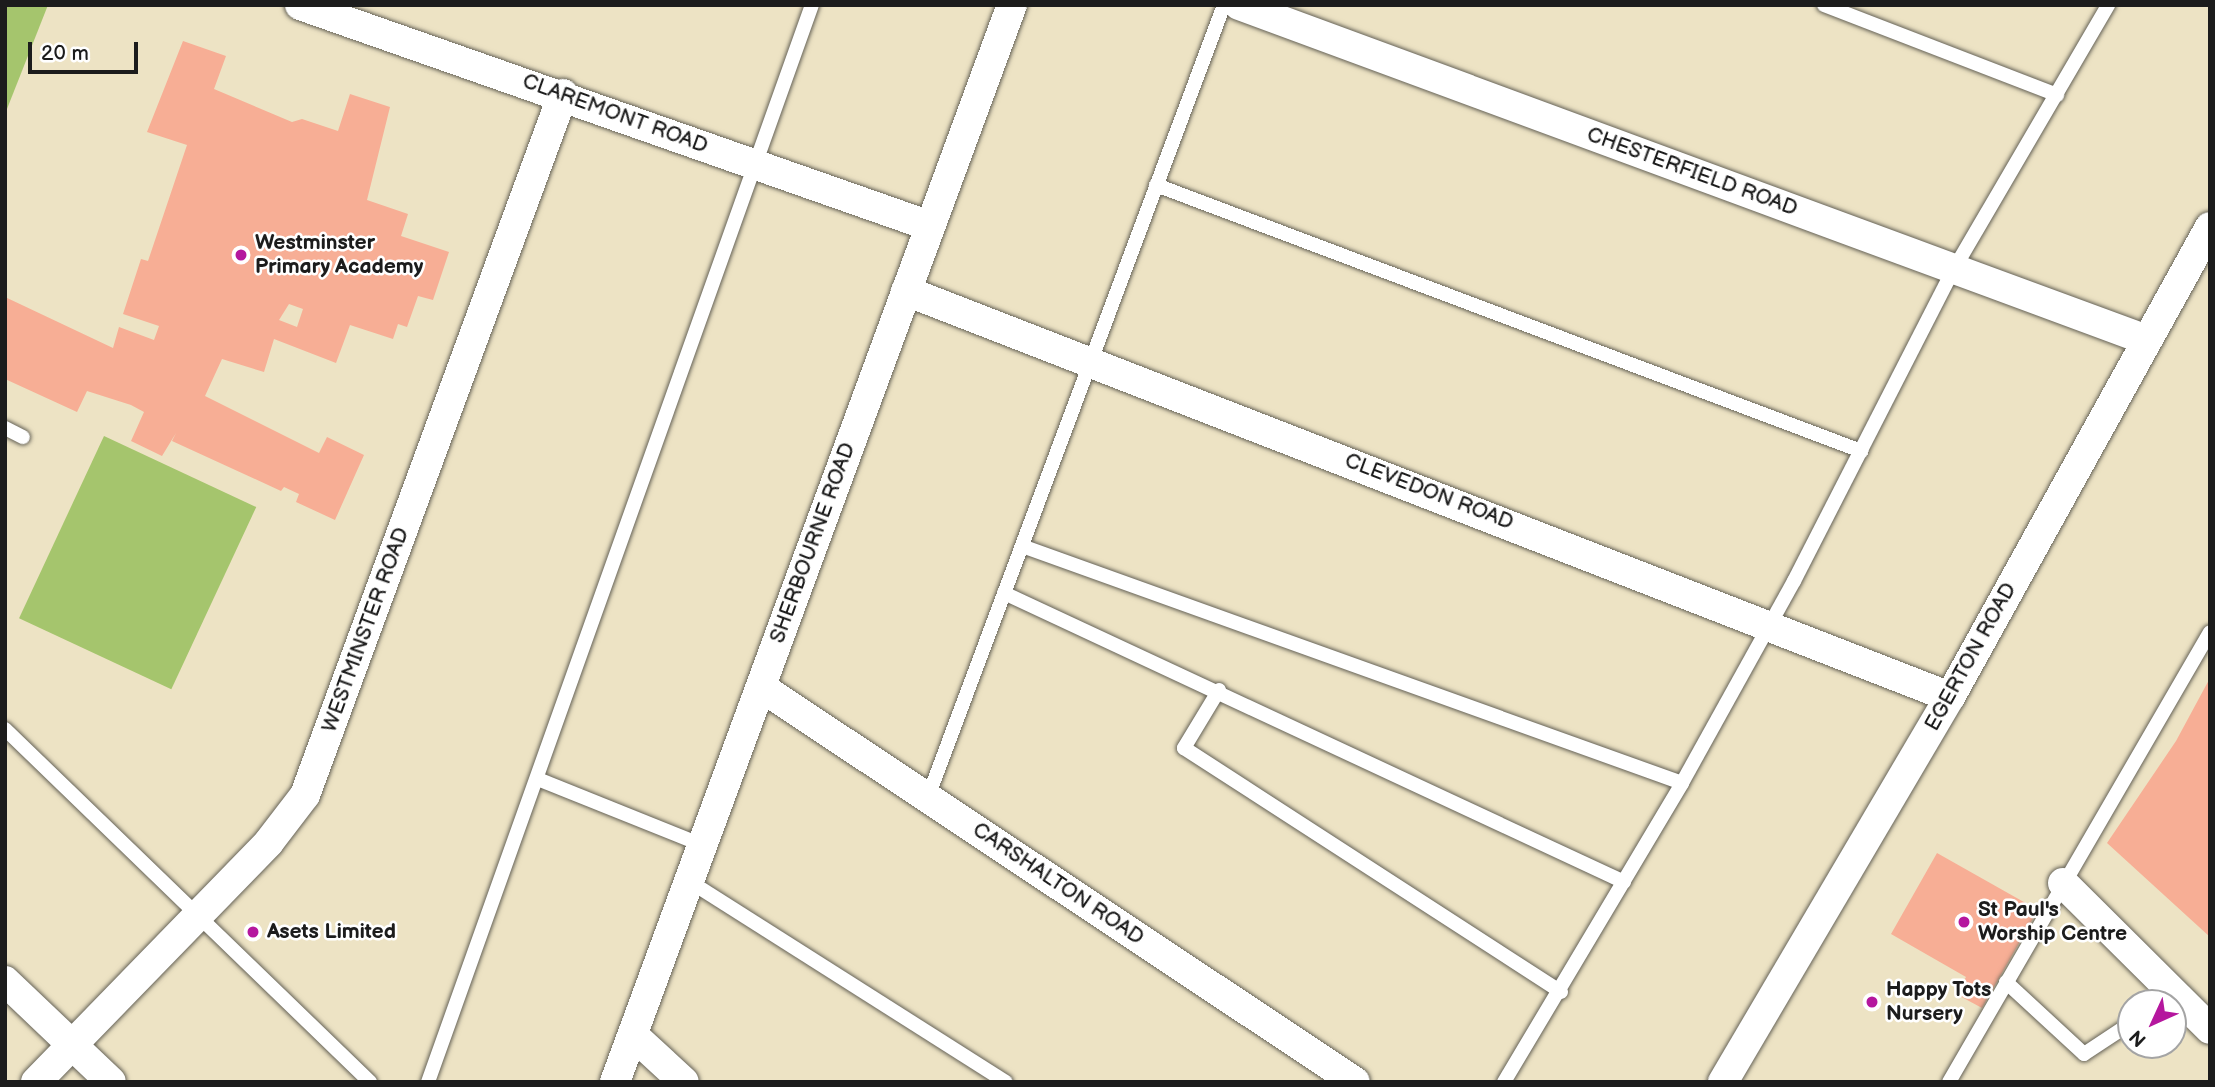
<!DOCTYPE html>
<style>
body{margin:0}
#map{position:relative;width:2215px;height:1087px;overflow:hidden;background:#ede3c4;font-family:"Balsamiq Sans",sans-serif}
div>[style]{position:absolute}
.green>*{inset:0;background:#a5c56d;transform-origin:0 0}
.building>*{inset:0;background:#f7ae95}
.roads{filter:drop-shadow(0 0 2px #656257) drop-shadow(0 0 2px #656257)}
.service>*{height:14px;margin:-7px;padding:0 7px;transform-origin:7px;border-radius:7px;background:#fff}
.minor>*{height:30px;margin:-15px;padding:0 15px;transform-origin:15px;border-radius:15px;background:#fff}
.dots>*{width:19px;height:19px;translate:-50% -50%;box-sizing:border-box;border:4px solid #fff;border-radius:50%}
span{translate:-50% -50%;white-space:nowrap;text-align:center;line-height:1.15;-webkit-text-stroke:5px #fff;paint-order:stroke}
.street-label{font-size:21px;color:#1c1c1c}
.poi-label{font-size:21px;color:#1c1c1c;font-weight:700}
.left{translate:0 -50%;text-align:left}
.frame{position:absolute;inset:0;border:7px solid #1c1c1c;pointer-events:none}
.north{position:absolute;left:2117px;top:989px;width:70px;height:70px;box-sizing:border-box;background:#fff;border:2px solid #a4a4a4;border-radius:50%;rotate:225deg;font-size:19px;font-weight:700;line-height:28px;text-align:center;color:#1c1c1c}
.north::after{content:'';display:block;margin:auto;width:24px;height:32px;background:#b5179e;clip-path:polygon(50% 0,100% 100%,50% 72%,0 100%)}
.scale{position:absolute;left:28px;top:42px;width:110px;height:32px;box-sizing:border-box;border:4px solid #1c1c1c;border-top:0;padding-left:9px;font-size:21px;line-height:24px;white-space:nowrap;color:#1c1c1c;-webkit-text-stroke:5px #fff;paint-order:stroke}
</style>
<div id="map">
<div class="green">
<div style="clip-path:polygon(5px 5px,48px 5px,5px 114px)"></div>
<div style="left:104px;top:436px;width:168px;height:201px;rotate:25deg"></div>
</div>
<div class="building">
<div style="clip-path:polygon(evenodd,183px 41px,226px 56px,214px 89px,292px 122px,302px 119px,338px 131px,350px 94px,390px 107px,367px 200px,408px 214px,401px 236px,449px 252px,433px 300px,418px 296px,407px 327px,398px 324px,393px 339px,350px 325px,336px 363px,274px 339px,264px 372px,222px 359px,205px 396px,319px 453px,327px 437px,364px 455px,335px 520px,296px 502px,299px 494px,284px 487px,281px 491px,172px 441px,176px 433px,162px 456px,131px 441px,144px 412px,131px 405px,87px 391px,77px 412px,5px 379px,5px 297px,113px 348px,119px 327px,154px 340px,159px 326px,123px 314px,141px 259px,148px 261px,187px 145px,147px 132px,183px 41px,289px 304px,303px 309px,297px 327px,279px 320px,289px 304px)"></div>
<div style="clip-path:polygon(2210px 678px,2210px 937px,2107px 843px,2176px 741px)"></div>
<div style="clip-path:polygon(1937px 853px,2038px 910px,1982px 1008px,1956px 994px,1966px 977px,1891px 934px)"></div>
</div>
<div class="roads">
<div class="service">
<div style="left:1824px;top:5px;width:250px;rotate:21.1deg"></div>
<div style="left:1156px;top:185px;width:754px;rotate:20.67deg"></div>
<div style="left:5px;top:428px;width:20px;rotate:27deg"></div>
<div style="left:1022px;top:546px;width:701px;rotate:19.75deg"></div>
<div style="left:1004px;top:593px;width:684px;rotate:24.99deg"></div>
<div style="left:1219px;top:690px;width:68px;rotate:121.1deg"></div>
<div style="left:1184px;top:748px;width:449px;rotate:32.9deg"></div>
<div style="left:5px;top:729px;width:508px;rotate:44.04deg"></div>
<div style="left:538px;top:779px;width:177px;rotate:21.9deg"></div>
<div style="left:928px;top:797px;width:846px;rotate:-69.51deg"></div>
<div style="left:689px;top:881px;width:375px;rotate:32.4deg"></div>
<div style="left:2006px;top:982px;width:106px;rotate:42.7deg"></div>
<div style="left:2084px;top:1054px;width:56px;rotate:-33.4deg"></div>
<div style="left:428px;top:1082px;width:1143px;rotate:-70.38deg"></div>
<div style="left:1504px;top:1082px;width:348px;rotate:-59.2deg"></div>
<div style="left:1682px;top:783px;width:231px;rotate:-61deg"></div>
<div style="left:1794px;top:581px;width:351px;rotate:-62.9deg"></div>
<div style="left:1954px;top:269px;width:306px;rotate:-59.7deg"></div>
<div style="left:1949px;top:1082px;width:520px;rotate:-59.89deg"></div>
</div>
<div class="minor">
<div style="left:300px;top:5px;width:668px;rotate:19.33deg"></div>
<div style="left:1239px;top:5px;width:965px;rotate:20.26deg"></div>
<div style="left:906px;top:291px;width:1120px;rotate:21.25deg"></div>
<div style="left:761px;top:687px;width:713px;rotate:33.62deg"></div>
<div style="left:2063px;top:883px;width:207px;rotate:44.8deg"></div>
<div style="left:5px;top:981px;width:146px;rotate:43.6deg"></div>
<div style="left:633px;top:1035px;width:69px;rotate:42.7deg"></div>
<div style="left:36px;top:1082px;width:334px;rotate:-45.8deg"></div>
<div style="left:269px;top:842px;width:59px;rotate:-52.5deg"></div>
<div style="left:305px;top:795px;width:747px;rotate:-69.79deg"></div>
<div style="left:615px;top:1082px;width:1148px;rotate:-69.77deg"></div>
<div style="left:1723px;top:1082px;width:447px;rotate:-59.5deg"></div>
<div style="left:1950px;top:697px;width:537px;rotate:-61.05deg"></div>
</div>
</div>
<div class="dots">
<div style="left:241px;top:255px;background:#b5179e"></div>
<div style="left:1964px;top:922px;background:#b5179e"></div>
<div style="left:253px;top:932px;background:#b5179e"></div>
<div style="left:1872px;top:1002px;background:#b5179e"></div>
</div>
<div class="street-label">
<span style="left:615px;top:114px;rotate:20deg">CLAREMONT ROAD</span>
<span style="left:1692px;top:172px;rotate:20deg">CHESTERFIELD ROAD</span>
<span style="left:1429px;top:492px;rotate:21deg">CLEVEDON ROAD</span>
<span style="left:813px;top:543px;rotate:-70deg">SHERBOURNE ROAD</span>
<span style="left:366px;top:630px;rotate:-70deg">WESTMINSTER ROAD</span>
<span style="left:1971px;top:657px;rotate:-61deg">EGERTON ROAD</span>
<span style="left:1058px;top:884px;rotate:34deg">CARSHALTON ROAD</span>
</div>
<div class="poi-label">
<span class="left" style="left:255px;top:255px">Westminster<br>Primary Academy</span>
<span class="left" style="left:1978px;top:922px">St Paul's<br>Worship Centre</span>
<span class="left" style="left:267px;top:932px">Asets Limited</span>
<span class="left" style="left:1886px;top:1002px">Happy Tots<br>Nursery</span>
</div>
<div class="frame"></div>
<div class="north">N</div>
<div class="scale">20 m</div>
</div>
